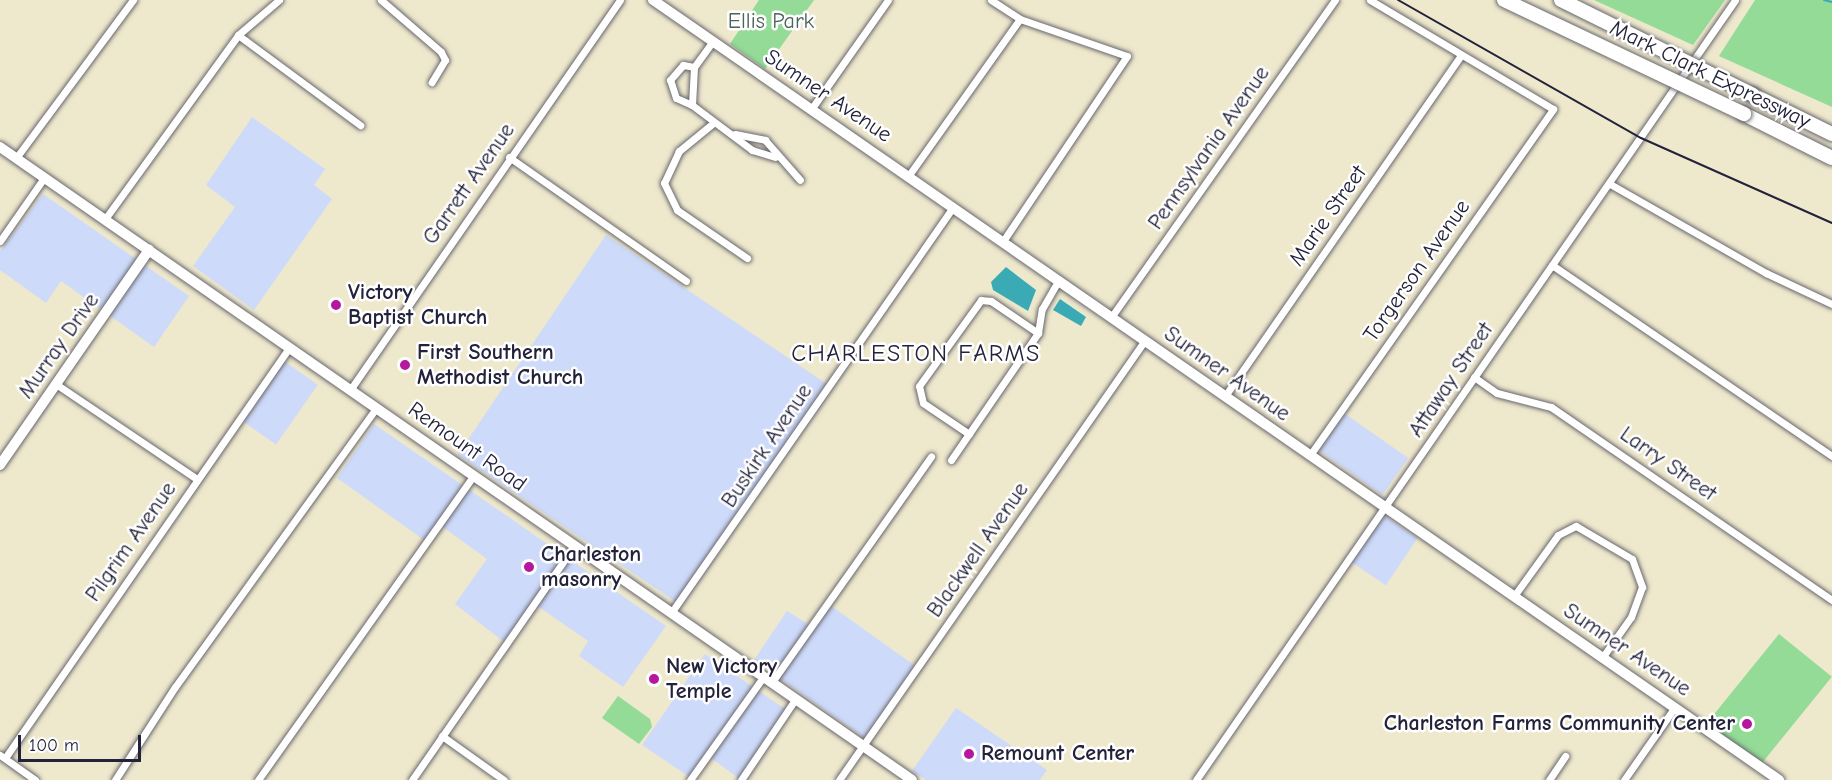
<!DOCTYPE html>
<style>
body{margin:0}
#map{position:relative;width:1832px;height:780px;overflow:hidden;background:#eee8cd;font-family:"Comic Neue",sans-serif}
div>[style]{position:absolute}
.built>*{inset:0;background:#cedafa;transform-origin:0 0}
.green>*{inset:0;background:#93db96;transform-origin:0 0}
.water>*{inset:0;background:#3aabb5}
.stream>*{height:2px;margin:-1px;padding:0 1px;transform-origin:1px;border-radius:1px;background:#3aabb5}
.roads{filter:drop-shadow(0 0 2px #69676e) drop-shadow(0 0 2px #69676e)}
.street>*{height:7px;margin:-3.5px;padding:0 3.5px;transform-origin:3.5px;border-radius:3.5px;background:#fff}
.secondary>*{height:10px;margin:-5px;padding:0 5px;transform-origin:5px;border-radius:5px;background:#fff}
.highway>*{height:14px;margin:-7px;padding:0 7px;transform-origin:7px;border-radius:7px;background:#fff}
.rail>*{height:2px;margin:-1px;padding:0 1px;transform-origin:1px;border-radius:1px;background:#22223b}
.bridges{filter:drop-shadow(0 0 2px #69676e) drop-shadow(0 0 2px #69676e)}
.highway-bridge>*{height:14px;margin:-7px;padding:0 7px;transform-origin:7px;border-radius:7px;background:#fff}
.dots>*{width:16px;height:16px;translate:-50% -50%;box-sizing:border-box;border:3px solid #fff;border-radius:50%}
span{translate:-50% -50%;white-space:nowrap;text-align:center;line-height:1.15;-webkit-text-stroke:5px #fff;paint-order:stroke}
.park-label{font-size:22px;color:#4a635b}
.street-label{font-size:22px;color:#22223b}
.poi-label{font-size:22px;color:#22223b;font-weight:700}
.left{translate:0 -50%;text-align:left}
.right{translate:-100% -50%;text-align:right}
.neighbourhood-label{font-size:24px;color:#22223b;letter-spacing:1.5px}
.scale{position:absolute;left:18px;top:735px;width:123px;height:27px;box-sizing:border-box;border:3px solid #22223b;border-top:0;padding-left:8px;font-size:18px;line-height:21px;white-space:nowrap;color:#22223b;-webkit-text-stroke:4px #fff;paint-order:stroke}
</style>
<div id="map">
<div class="built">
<div style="clip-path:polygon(252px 117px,325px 169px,314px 185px,332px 199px,254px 310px,193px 266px,235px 207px,206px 185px)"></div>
<div style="clip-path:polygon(43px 194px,189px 296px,154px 347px,61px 281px,46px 303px,0 270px,0 251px)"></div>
<div style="left:606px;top:235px;width:270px;height:265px;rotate:34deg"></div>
<div style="left:281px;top:359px;width:45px;height:73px;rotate:35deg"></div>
<div style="left:1341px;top:411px;width:82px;height:45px;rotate:35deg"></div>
<div style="clip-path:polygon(374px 424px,666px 626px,623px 687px,579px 656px,588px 641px,533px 603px,504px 642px,455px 604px,487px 559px,440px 525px,427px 542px,337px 478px)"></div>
<div style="left:1382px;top:514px;width:43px;height:57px;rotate:34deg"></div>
<div style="clip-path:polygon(827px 603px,918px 668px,867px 740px,754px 660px,787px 611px,811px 626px)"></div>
<div style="clip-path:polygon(705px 654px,788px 711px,741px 780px,707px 755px,691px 778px,642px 745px)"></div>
<div style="clip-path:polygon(956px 708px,1047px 770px,1040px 780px,926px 780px,912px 771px)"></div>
</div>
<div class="green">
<div style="clip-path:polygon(759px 0,814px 0,765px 69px,730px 44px)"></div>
<div style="clip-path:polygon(1594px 0,1725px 0,1693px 45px)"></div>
<div style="clip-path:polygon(1755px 0,1832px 0,1832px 107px,1719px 56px)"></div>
<div style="left:1779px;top:634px;width:68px;height:120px;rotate:39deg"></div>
<div style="clip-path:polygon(618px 696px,650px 719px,652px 727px,639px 744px,602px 718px)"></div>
</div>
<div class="water">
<div style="clip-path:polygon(1006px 267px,1036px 290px,1028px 311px,993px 290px,991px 282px)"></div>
<div style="clip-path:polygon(1060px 299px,1086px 317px,1081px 326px,1053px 310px)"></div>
</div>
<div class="stream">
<div style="left:1824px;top:0;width:8px;rotate:14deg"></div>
</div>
<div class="roads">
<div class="street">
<div style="left:381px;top:0;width:79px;rotate:40.9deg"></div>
<div style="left:441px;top:52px;width:9px;rotate:63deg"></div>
<div style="left:445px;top:60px;width:26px;rotate:121deg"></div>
<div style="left:991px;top:0;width:35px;rotate:33deg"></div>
<div style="left:1020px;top:19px;width:113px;rotate:19.1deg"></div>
<div style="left:1127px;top:56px;width:223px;rotate:123.8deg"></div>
<div style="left:238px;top:35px;width:152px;rotate:36.4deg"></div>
<div style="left:713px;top:41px;width:32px;rotate:126deg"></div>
<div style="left:694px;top:67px;width:38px;rotate:93deg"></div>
<div style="left:692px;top:105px;width:75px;rotate:36.9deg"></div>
<div style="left:752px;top:150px;width:24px;rotate:17deg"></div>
<div style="left:692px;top:105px;width:17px;rotate:-156deg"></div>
<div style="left:676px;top:98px;width:19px;rotate:-108deg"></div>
<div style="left:670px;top:80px;width:20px;rotate:-49deg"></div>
<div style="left:683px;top:65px;width:11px;rotate:10deg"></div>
<div style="left:812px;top:108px;width:132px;rotate:-54.9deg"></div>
<div style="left:712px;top:124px;width:43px;rotate:140.7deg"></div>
<div style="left:679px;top:151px;width:35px;rotate:115deg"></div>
<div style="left:664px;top:183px;width:30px;rotate:64deg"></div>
<div style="left:677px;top:210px;width:85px;rotate:34.4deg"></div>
<div style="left:735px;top:134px;width:31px;rotate:11deg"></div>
<div style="left:765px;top:140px;width:53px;rotate:48.8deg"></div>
<div style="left:509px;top:157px;width:216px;rotate:35deg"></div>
<div style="left:16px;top:158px;width:197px;rotate:-53.5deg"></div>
<div style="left:909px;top:175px;width:191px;rotate:-54.6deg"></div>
<div style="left:1610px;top:184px;width:180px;rotate:29.7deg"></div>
<div style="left:1766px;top:273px;width:73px;rotate:25.2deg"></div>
<div style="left:105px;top:219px;width:227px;rotate:-54.1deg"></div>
<div style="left:238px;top:35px;width:54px;rotate:-40.5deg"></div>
<div style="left:0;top:241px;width:77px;rotate:-55.1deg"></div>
<div style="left:1552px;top:265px;width:339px;rotate:34.3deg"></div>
<div style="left:1112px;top:316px;width:387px;rotate:-54.8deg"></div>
<div style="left:1474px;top:377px;width:28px;rotate:35deg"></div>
<div style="left:1497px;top:393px;width:56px;rotate:14.5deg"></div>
<div style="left:1551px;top:407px;width:341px;rotate:34.5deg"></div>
<div style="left:56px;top:384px;width:170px;rotate:34deg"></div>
<div style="left:350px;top:390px;width:474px;rotate:-55.3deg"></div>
<div style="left:1225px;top:396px;width:413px;rotate:-55.3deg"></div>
<div style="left:969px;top:434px;width:55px;rotate:-146deg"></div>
<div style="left:923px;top:403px;width:17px;rotate:-103deg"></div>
<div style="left:919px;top:386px;width:106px;rotate:-54.2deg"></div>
<div style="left:981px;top:300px;width:10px;rotate:6deg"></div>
<div style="left:991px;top:301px;width:57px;rotate:34.2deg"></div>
<div style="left:1310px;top:455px;width:423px;rotate:-54.9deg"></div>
<div style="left:1553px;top:109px;width:213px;rotate:-149.2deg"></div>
<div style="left:951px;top:460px;width:154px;rotate:-55.6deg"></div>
<div style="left:1038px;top:333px;width:24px;rotate:-81deg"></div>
<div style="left:1042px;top:309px;width:34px;rotate:-60deg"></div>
<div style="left:1514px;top:596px;width:75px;rotate:-54.2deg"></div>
<div style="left:1558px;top:535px;width:20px;rotate:-27deg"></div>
<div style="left:1576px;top:526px;width:65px;rotate:30.5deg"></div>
<div style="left:1632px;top:559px;width:30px;rotate:70deg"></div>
<div style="left:1642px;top:587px;width:32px;rotate:110deg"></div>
<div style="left:1631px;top:617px;width:50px;rotate:125.3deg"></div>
<div style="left:671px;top:613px;width:494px;rotate:-55.2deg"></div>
<div style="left:772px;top:682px;width:276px;rotate:-54.8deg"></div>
<div style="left:442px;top:736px;width:76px;rotate:35.4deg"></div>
<div style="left:0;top:755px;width:43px;rotate:35.5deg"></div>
<div style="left:5px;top:758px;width:499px;rotate:-55.3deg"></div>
<div style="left:115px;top:780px;width:111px;rotate:-57.2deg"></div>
<div style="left:175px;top:687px;width:344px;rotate:-54.2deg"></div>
<div style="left:258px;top:780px;width:374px;rotate:-54.7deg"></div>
<div style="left:412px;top:780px;width:285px;rotate:-55.3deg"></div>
<div style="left:690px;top:780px;width:128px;rotate:-54.6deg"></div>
<div style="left:741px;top:780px;width:99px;rotate:-56.1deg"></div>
<div style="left:839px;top:780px;width:536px;rotate:-55.18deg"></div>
<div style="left:1196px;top:780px;width:948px;rotate:-55.35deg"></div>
<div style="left:1549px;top:780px;width:29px;rotate:-56deg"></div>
<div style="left:1624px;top:780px;width:89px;rotate:-55.1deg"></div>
</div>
<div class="secondary">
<div style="left:653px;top:0;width:1370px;rotate:34.71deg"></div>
<div style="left:0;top:147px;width:1110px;rotate:34.76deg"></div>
<div style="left:0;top:465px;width:262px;rotate:-55.3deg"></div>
</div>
<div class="highway">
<div style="left:1753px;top:95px;width:88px;rotate:26.3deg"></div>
<div style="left:1744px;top:114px;width:98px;rotate:26.6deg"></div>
</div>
</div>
<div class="rail">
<div style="left:1398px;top:0;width:279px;rotate:29.6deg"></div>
<div style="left:1641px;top:138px;width:209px;rotate:24deg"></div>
</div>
<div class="bridges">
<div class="highway-bridge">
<div style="left:1504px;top:0;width:266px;rotate:25.4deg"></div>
<div style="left:1561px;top:0;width:214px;rotate:26.3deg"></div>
</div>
</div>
<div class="dots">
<div style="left:336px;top:305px;background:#b5179e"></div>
<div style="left:405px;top:365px;background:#b5179e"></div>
<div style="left:529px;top:567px;background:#b5179e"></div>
<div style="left:654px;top:679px;background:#b5179e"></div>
<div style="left:1747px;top:724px;background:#b5179e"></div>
<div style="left:969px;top:754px;background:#b5179e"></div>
</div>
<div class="park-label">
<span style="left:771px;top:22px">Ellis Park</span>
</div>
<div class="street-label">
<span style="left:1710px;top:75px;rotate:26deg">Mark Clark Expressway</span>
<span style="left:828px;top:96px;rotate:34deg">Sumner Avenue</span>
<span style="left:1209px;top:148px;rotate:-55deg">Pennsylvania Avenue</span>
<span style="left:469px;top:184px;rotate:-55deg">Garrett Avenue</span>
<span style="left:1328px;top:216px;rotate:-55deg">Marie Street</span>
<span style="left:1417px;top:271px;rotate:-55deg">Torgerson Avenue</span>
<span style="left:59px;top:346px;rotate:-55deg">Murray Drive</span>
<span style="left:1227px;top:374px;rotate:35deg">Sumner Avenue</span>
<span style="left:1451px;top:380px;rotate:-56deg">Attaway Street</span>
<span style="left:767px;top:446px;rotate:-56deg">Buskirk Avenue</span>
<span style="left:467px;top:447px;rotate:35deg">Remount Road</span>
<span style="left:1668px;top:464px;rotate:35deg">Larry Street</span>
<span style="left:131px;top:542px;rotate:-55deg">Pilgrim Avenue</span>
<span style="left:978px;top:550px;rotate:-55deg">Blackwell Avenue</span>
<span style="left:1627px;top:650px;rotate:34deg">Sumner Avenue</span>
</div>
<div class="poi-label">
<span class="left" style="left:348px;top:305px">Victory<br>Baptist Church</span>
<span class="left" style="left:417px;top:365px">First Southern<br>Methodist Church</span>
<span class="left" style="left:541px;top:567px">Charleston<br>masonry</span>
<span class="left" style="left:666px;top:679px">New Victory<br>Temple</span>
<span class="right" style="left:1735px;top:724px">Charleston Farms Community Center</span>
<span class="left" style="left:981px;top:754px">Remount Center</span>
</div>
<div class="neighbourhood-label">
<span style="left:916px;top:354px">CHARLESTON FARMS</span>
</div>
<div class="scale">100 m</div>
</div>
